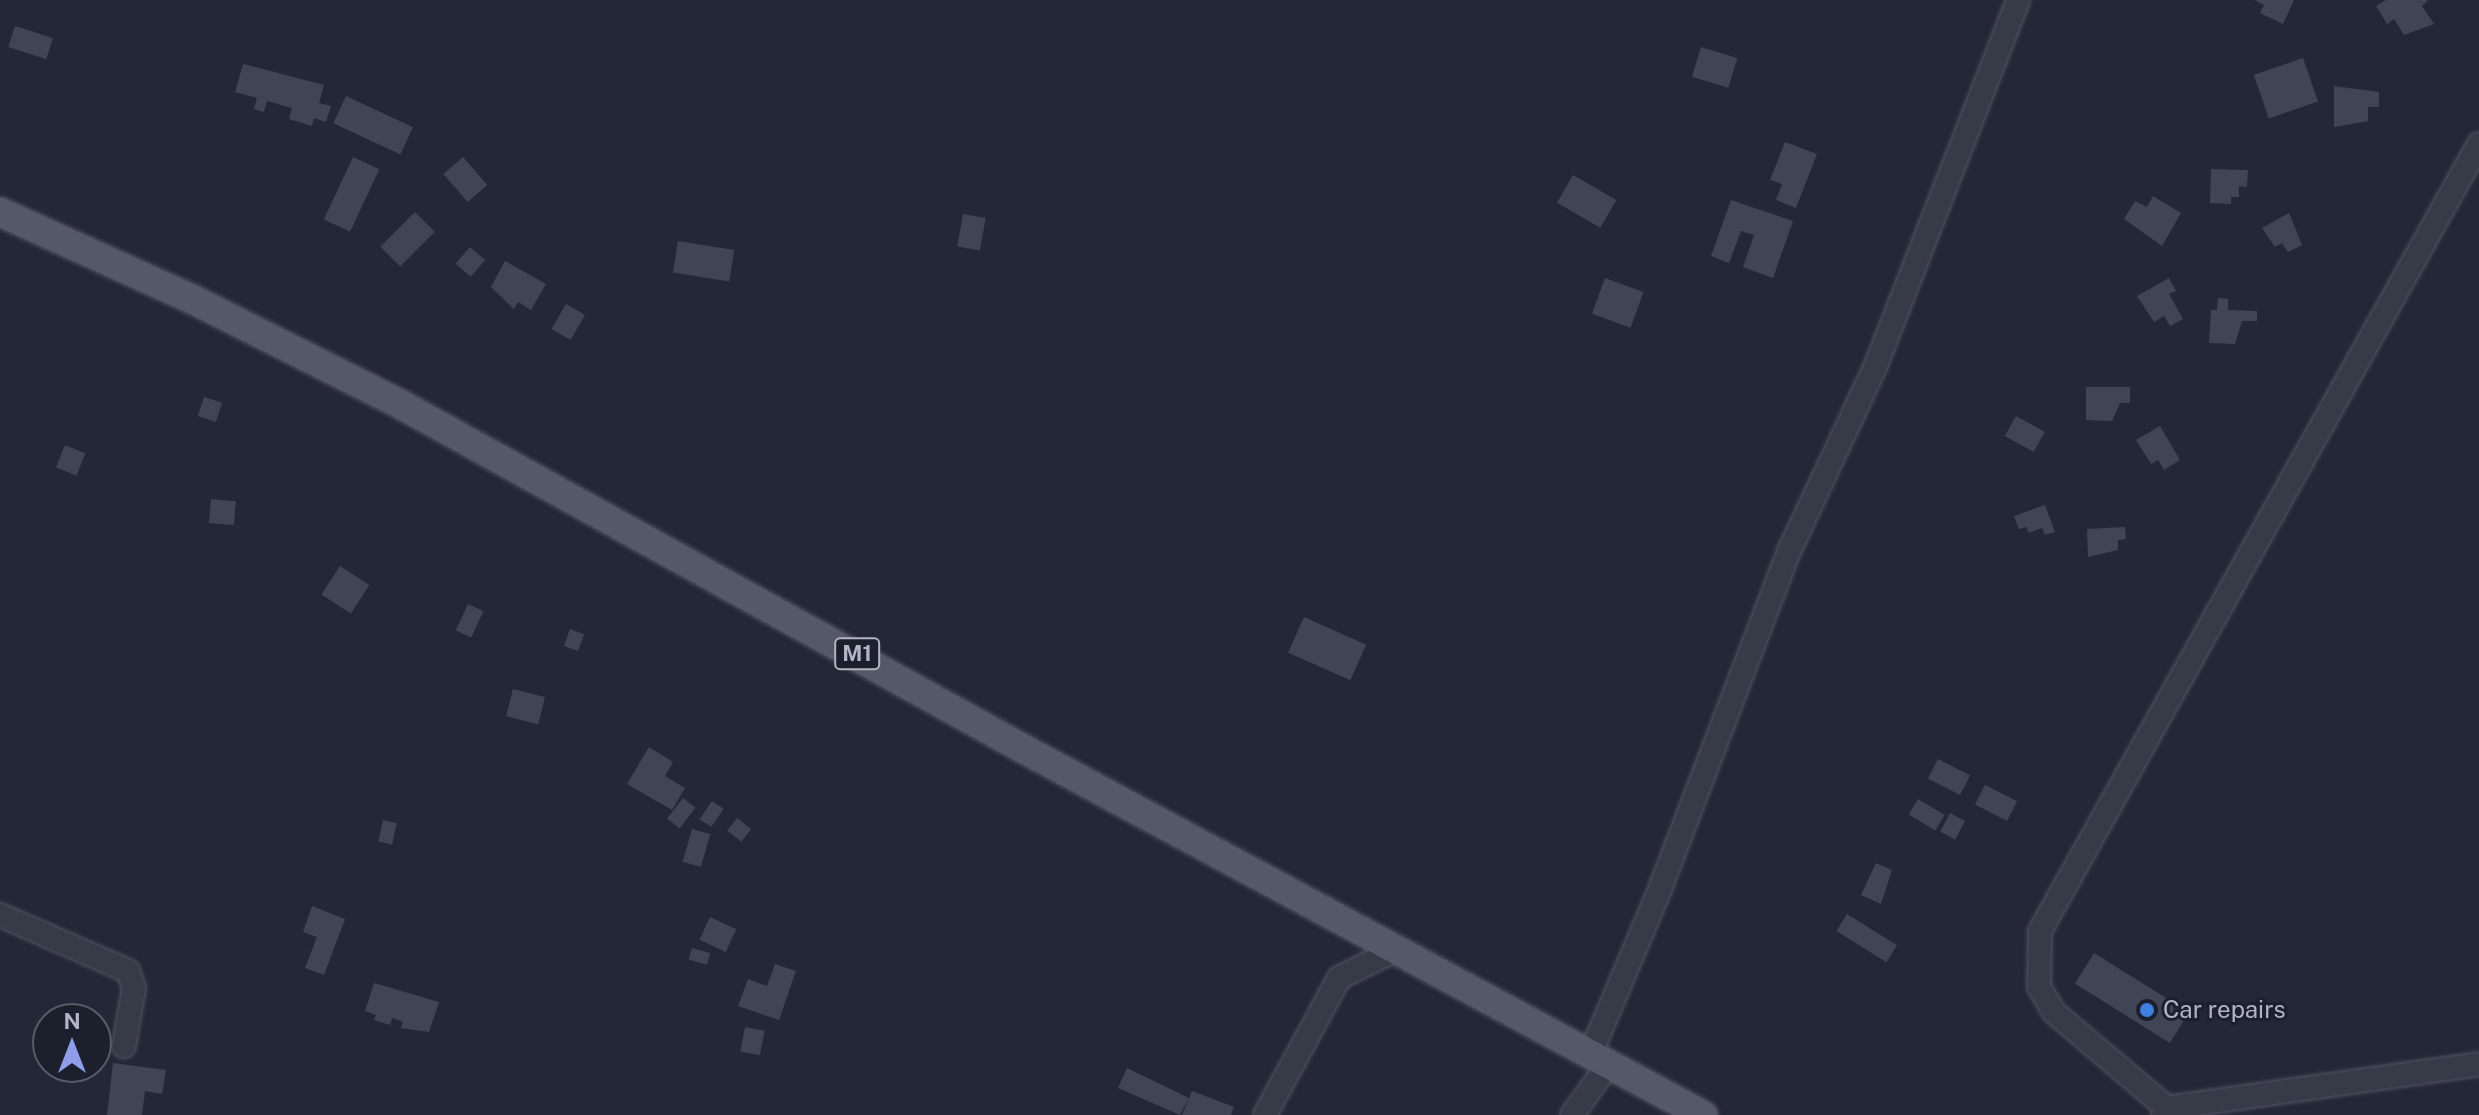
<!DOCTYPE html>
<style>
body{margin:0}
#map{position:relative;width:2479px;height:1115px;overflow:hidden;background:#242736;font-family:"Public Sans",sans-serif}
div>[style]{position:absolute}
.building>*{inset:0;background:#404556;transform-origin:0 0}
.roads{filter:drop-shadow(0 0 2px #525462) drop-shadow(0 0 2px #525462)}
.minor>*{height:22px;margin:-11px;padding:0 11px;transform-origin:11px;border-radius:11px;background:#373a47}
.major>*{height:28px;margin:-14px;padding:0 14px;transform-origin:14px;border-radius:14px;background:#555867}
.dots>*{width:22px;height:22px;translate:-50% -50%;box-sizing:border-box;border:4px solid #1c1f2c;border-radius:50%}
span{translate:-50% -50%;white-space:nowrap;text-align:center;line-height:1.15;-webkit-text-stroke:6px #1c1f2c;paint-order:stroke}
.shield-label span{padding:2px 6px;background:#1c1f2c;border:2px solid;border-radius:6px;-webkit-text-stroke-width:0}
.shield-label{font-size:22px;color:#b2b4c3;font-weight:700}
.poi-label{font-size:24px;color:#b2b4c3}
.left{translate:0 -50%;text-align:left}
.north{position:absolute;left:32px;top:1003px;width:80px;height:80px;box-sizing:border-box;background:#1c1f2c;border:2px solid #585b68;border-radius:50%;rotate:0deg;font-size:22px;font-weight:700;line-height:32px;text-align:center;color:#b2b4c3}
.north::after{content:'';display:block;margin:auto;width:28px;height:36px;background:#8f9eeb;clip-path:polygon(50% 0,100% 100%,50% 72%,0 100%)}
</style>
<div id="map">
<div class="building">
<div style="clip-path:polygon(2254px 0,2294px 0,2283px 24px,2260px 13px,2264px 5px)"></div>
<div style="clip-path:polygon(2386px 0,2428px 0,2422px 6px,2434px 24px,2404px 35px,2394px 19px,2387px 24px,2376px 6px)"></div>
<div style="left:15px;top:26px;width:40px;height:22px;rotate:18deg"></div>
<div style="left:1701px;top:47px;width:38px;height:31px;rotate:17deg"></div>
<div style="left:2303px;top:58px;width:46px;height:52px;rotate:71deg"></div>
<div style="clip-path:polygon(243px 64px,324px 85px,319px 103px,331px 106px,326px 122px,314px 118px,312px 126px,289px 119px,292px 108px,267px 101px,264px 112px,254px 109px,257px 98px,235px 92px)"></div>
<div style="clip-path:polygon(2334px 86px,2379px 92px,2379px 107px,2368px 107px,2368px 121px,2334px 127px)"></div>
<div style="left:346px;top:96px;width:74px;height:30px;rotate:25deg"></div>
<div style="clip-path:polygon(1785px 142px,1817px 154px,1796px 208px,1776px 200px,1782px 184px,1770px 180px)"></div>
<div style="left:353px;top:157px;width:29px;height:69px;rotate:25deg"></div>
<div style="left:463px;top:157px;width:37px;height:26px;rotate:49deg"></div>
<div style="clip-path:polygon(2211px 169px,2248px 170px,2247px 187px,2239px 186px,2239px 197px,2231px 197px,2231px 204px,2210px 203px)"></div>
<div style="left:1573px;top:175px;width:50px;height:32px;rotate:30deg"></div>
<div style="clip-path:polygon(2153px 196px,2181px 213px,2162px 246px,2124px 219px,2135px 201px,2147px 207px)"></div>
<div style="clip-path:polygon(1731px 200px,1793px 221px,1773px 278px,1743px 267px,1754px 235px,1741px 231px,1729px 263px,1711px 256px)"></div>
<div style="left:415px;top:212px;width:28px;height:49px;rotate:45deg"></div>
<div style="clip-path:polygon(2289px 213px,2302px 245px,2288px 252px,2282px 243px,2275px 247px,2262px 228px)"></div>
<div style="left:963px;top:214px;width:23px;height:33px;rotate:10deg"></div>
<div style="left:678px;top:241px;width:57px;height:32px;rotate:9deg"></div>
<div style="left:470px;top:247px;width:20px;height:22px;rotate:41deg"></div>
<div style="clip-path:polygon(505px 261px,546px 284px,531px 310px,518px 302px,514px 309px,491px 287px)"></div>
<div style="left:1605px;top:278px;width:41px;height:38px;rotate:20deg"></div>
<div style="clip-path:polygon(2169px 278px,2176px 291px,2169px 294px,2183px 319px,2170px 326px,2164px 316px,2154px 322px,2137px 296px)"></div>
<div style="clip-path:polygon(2218px 298px,2228px 299px,2228px 310px,2257px 311px,2257px 321px,2242px 321px,2235px 344px,2209px 343px,2211px 310px,2217px 310px)"></div>
<div style="left:566px;top:304px;width:22px;height:29px;rotate:30deg"></div>
<div style="clip-path:polygon(2086px 387px,2130px 387px,2130px 403px,2120px 403px,2112px 421px,2086px 420px)"></div>
<div style="left:204px;top:397px;width:19px;height:20px;rotate:18deg"></div>
<div style="left:2016px;top:416px;width:33px;height:23px;rotate:29deg"></div>
<div style="clip-path:polygon(2160px 426px,2180px 460px,2164px 470px,2158px 460px,2151px 464px,2136px 440px)"></div>
<div style="left:65px;top:445px;width:22px;height:24px;rotate:22deg"></div>
<div style="left:211px;top:499px;width:25px;height:24px;rotate:5deg"></div>
<div style="clip-path:polygon(2045px 505px,2055px 532px,2045px 535px,2042px 528px,2029px 533px,2026px 527px,2019px 529px,2014px 516px)"></div>
<div style="clip-path:polygon(2125px 527px,2126px 539px,2118px 540px,2118px 550px,2088px 557px,2087px 529px)"></div>
<div style="left:340px;top:566px;width:35px;height:34px;rotate:33deg"></div>
<div style="left:468px;top:604px;width:17px;height:29px;rotate:25deg"></div>
<div style="left:1304px;top:617px;width:68px;height:39px;rotate:24deg"></div>
<div style="left:570px;top:629px;width:15px;height:18px;rotate:20deg"></div>
<div style="left:513px;top:689px;width:33px;height:28px;rotate:14deg"></div>
<div style="clip-path:polygon(649px 747px,673px 762px,665px 776px,685px 788px,672px 810px,627px 784px)"></div>
<div style="left:1938px;top:759px;width:36px;height:22px;rotate:27deg"></div>
<div style="left:1985px;top:785px;width:36px;height:22px;rotate:27deg"></div>
<div style="left:683px;top:798px;width:16px;height:26px;rotate:38deg"></div>
<div style="left:1918px;top:799px;width:31px;height:18px;rotate:31deg"></div>
<div style="left:712px;top:801px;width:14px;height:22px;rotate:34deg"></div>
<div style="left:1950px;top:813px;width:17px;height:21px;rotate:28deg"></div>
<div style="left:737px;top:818px;width:18px;height:16px;rotate:38deg"></div>
<div style="left:383px;top:820px;width:14px;height:22px;rotate:12deg"></div>
<div style="left:692px;top:829px;width:19px;height:34px;rotate:16deg"></div>
<div style="clip-path:polygon(1876px 863px,1892px 870px,1881px 904px,1861px 895px)"></div>
<div style="clip-path:polygon(312px 906px,345px 919px,324px 975px,305px 968px,317px 937px,303px 932px)"></div>
<div style="left:1847px;top:914px;width:59px;height:20px;rotate:32deg"></div>
<div style="left:710px;top:917px;width:29px;height:25px;rotate:25deg"></div>
<div style="left:692px;top:948px;width:19px;height:12px;rotate:16deg"></div>
<div style="left:2094px;top:953px;width:112px;height:36px;rotate:32deg"></div>
<div style="clip-path:polygon(775px 964px,796px 971px,779px 1020px,738px 1006px,748px 979px,767px 986px)"></div>
<div style="clip-path:polygon(374px 983px,439px 1002px,429px 1032px,401px 1028px,403px 1022px,392px 1018px,390px 1025px,374px 1020px,376px 1015px,365px 1011px)"></div>
<div style="left:745px;top:1027px;width:20px;height:25px;rotate:11deg"></div>
<div style="clip-path:polygon(113px 1063px,166px 1070px,162px 1094px,145px 1091px,142px 1115px,107px 1115px)"></div>
<div style="clip-path:polygon(1127px 1068px,1189px 1098px,1180px 1115px,1118px 1088px)"></div>
<div style="clip-path:polygon(1192px 1091px,1234px 1107px,1231px 1115px,1182px 1115px)"></div>
</div>
<div class="roads">
<div class="minor">
<div style="left:0;top:915px;width:140px;rotate:23.6deg"></div>
<div style="left:128px;top:971px;width:18px;rotate:71deg"></div>
<div style="left:134px;top:988px;width:59px;rotate:99.8deg"></div>
<div style="left:1590px;top:1055px;width:180px;rotate:-67.1deg"></div>
<div style="left:1660px;top:889px;width:364px;rotate:-69.1deg"></div>
<div style="left:1790px;top:549px;width:203px;rotate:-64.9deg"></div>
<div style="left:1876px;top:365px;width:392px;rotate:-68.7deg"></div>
<div style="left:2167px;top:1108px;width:315px;rotate:-8deg"></div>
<div style="left:1265px;top:1115px;width:156px;rotate:-61.6deg"></div>
<div style="left:1339px;top:978px;width:63px;rotate:-26.6deg"></div>
<div style="left:1572px;top:1115px;width:62px;rotate:-54.2deg"></div>
<div style="left:2163px;top:1115px;width:8px;rotate:-60deg"></div>
<div style="left:2167px;top:1108px;width:148px;rotate:-139.7deg"></div>
<div style="left:2054px;top:1012px;width:29px;rotate:-121deg"></div>
<div style="left:2039px;top:987px;width:56px;rotate:-89deg"></div>
<div style="left:2040px;top:931px;width:901px;rotate:-60.85deg"></div>
</div>
<div class="major">
<div style="left:0;top:212px;width:211px;rotate:24.4deg"></div>
<div style="left:192px;top:299px;width:233px;rotate:26.8deg"></div>
<div style="left:400px;top:404px;width:709px;rotate:28.95deg"></div>
<div style="left:1020px;top:747px;width:776px;rotate:28.32deg"></div>
</div>
</div>
<div class="dots">
<div style="left:2147px;top:1010px;background:#3f7fe0"></div>
</div>
<div class="shield-label">
<span style="left:857px;top:654px">M1</span>
</div>
<div class="poi-label">
<span class="left" style="left:2163px;top:1010px">Car repairs</span>
</div>
<div class="north">N</div>
</div>
